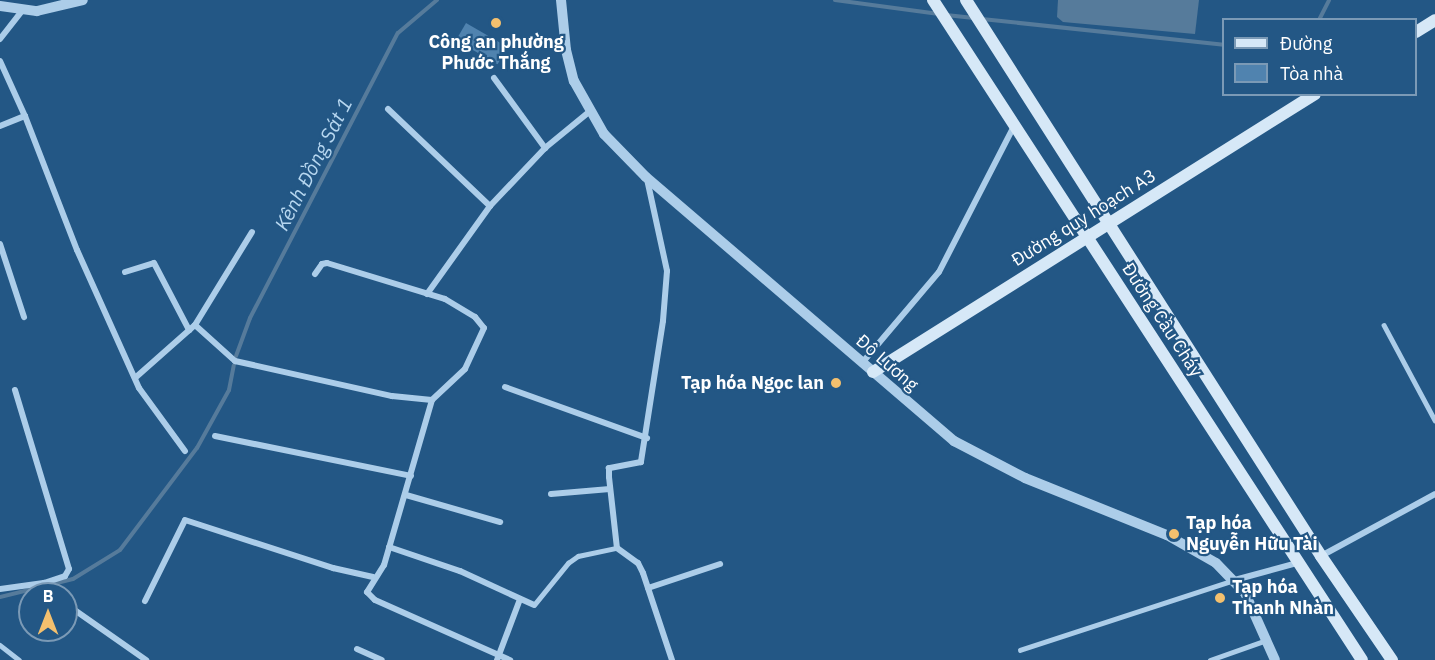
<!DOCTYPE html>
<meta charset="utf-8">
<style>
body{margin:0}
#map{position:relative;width:1435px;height:660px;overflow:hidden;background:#235785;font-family:"IBM Plex Sans",sans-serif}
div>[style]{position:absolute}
.water>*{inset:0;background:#567b9b}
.stream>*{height:4px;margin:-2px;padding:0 2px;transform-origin:2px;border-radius:2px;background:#567b9b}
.building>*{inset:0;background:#5083af;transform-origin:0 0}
.service>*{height:4.5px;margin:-2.25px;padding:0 2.25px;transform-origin:2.25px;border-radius:2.25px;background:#accde9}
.minor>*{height:6px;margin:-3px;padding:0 3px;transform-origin:3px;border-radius:3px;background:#accde9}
.tertiary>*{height:10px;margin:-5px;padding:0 5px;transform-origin:5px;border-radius:5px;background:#accde9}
.secondary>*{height:12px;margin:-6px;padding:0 6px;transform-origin:6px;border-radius:6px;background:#d6e8f7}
.dots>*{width:16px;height:16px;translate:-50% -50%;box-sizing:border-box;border:3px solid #235785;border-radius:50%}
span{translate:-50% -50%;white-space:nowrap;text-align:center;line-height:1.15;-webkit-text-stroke:4.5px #235785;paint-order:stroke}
.poi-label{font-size:18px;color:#fff;font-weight:700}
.right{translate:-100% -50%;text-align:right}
.left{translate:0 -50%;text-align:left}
.street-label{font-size:18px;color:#fff}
.water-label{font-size:20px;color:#b7d7f0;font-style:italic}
.legend{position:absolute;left:1222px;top:18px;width:195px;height:78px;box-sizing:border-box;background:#235785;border:2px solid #7b9ab6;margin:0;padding:8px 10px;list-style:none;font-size:18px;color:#fff}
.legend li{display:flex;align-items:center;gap:12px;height:30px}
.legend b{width:30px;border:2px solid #7b9ab6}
.north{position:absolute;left:18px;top:582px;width:60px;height:60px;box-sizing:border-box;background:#235785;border:2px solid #7b9ab6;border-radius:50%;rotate:0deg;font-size:16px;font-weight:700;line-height:24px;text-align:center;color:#fff}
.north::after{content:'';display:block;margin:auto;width:21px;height:27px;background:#f4c06e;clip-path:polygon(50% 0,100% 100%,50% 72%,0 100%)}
</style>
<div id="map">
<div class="water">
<div style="clip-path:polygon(1058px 0,1199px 0,1195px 34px,1063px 22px,1057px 17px)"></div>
</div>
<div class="stream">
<div style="left:835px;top:0;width:105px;rotate:7.7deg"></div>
<div style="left:946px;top:15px;width:28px;rotate:6deg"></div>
<div style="left:982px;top:19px;width:243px;rotate:6.1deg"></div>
<div style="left:1319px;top:20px;width:22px;rotate:-63deg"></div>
<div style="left:236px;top:356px;width:40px;rotate:-69.8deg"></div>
<div style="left:250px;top:318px;width:321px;rotate:-62.6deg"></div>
<div style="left:398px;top:33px;width:51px;rotate:-40.2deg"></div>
<div style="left:0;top:597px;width:75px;rotate:-13.9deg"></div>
<div style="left:73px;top:579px;width:55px;rotate:-31.7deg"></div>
<div style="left:120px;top:550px;width:128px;rotate:-53deg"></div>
<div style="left:197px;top:448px;width:66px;rotate:-61.1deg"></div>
<div style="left:229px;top:390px;width:25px;rotate:-79deg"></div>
</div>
<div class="building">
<div style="left:466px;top:23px;width:48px;height:20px;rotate:30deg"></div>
</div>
<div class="service">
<div style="left:1384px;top:325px;width:108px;rotate:61.8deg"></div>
<div style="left:534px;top:605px;width:54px;rotate:-51deg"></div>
<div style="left:568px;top:563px;width:12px;rotate:-35deg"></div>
<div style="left:578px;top:556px;width:40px;rotate:-12deg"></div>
<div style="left:0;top:645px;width:24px;rotate:38deg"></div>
<div style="left:1020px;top:650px;width:222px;rotate:-18.1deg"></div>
<div style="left:1210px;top:660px;width:57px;rotate:-19.4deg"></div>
</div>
<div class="minor">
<div style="left:0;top:39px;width:37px;rotate:-52deg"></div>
<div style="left:0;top:61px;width:60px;rotate:65.6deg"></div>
<div style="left:494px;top:78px;width:87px;rotate:53.9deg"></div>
<div style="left:388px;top:109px;width:141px;rotate:43.6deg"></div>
<div style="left:0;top:126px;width:27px;rotate:-22deg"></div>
<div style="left:25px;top:116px;width:144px;rotate:68.8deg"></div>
<div style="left:77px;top:250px;width:151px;rotate:65.8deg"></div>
<div style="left:139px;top:388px;width:78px;rotate:53.9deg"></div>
<div style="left:647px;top:179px;width:94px;rotate:77.7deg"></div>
<div style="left:667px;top:271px;width:50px;rotate:94.6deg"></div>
<div style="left:663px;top:321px;width:143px;rotate:98.9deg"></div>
<div style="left:641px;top:462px;width:33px;rotate:169deg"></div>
<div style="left:609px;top:468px;width:9px;rotate:90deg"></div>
<div style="left:609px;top:477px;width:71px;rotate:83.6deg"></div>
<div style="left:617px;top:548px;width:26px;rotate:36deg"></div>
<div style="left:638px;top:563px;width:11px;rotate:63deg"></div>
<div style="left:643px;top:573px;width:92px;rotate:71.6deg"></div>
<div style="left:0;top:244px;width:77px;rotate:71.8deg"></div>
<div style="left:125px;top:272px;width:30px;rotate:-17deg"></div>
<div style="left:154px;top:263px;width:76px;rotate:62.4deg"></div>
<div style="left:315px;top:274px;width:12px;rotate:-55deg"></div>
<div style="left:322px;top:264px;width:5px;rotate:-11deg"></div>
<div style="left:327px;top:263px;width:123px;rotate:17deg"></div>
<div style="left:445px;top:299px;width:35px;rotate:31deg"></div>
<div style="left:475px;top:317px;width:14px;rotate:51deg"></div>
<div style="left:484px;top:328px;width:45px;rotate:114.9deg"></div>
<div style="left:465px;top:369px;width:45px;rotate:136.8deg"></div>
<div style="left:432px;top:400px;width:172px;rotate:106.2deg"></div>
<div style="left:384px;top:565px;width:32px;rotate:122deg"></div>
<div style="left:367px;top:592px;width:11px;rotate:45deg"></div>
<div style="left:375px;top:600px;width:148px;rotate:24deg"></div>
<div style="left:427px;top:294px;width:108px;rotate:-54.4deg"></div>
<div style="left:490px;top:206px;width:80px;rotate:-46.5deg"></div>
<div style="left:545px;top:148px;width:57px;rotate:-39.3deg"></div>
<div style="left:195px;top:325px;width:54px;rotate:42deg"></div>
<div style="left:235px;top:361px;width:161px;rotate:12.6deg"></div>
<div style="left:392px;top:396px;width:40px;rotate:5.7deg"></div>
<div style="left:862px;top:363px;width:119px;rotate:-49.8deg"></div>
<div style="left:939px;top:272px;width:164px;rotate:-62.8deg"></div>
<div style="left:135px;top:378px;width:80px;rotate:-41.5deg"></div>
<div style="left:195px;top:325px;width:109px;rotate:-58.5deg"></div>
<div style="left:505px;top:387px;width:151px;rotate:19.8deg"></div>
<div style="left:215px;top:436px;width:200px;rotate:11.5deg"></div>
<div style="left:551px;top:494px;width:59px;rotate:-4.8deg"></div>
<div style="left:406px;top:495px;width:98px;rotate:16deg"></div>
<div style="left:389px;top:547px;width:75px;rotate:18.7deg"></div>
<div style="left:460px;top:571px;width:81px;rotate:24.7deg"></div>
<div style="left:1321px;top:556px;width:130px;rotate:-28.5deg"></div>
<div style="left:1231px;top:581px;width:68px;rotate:-15.3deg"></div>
<div style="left:44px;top:583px;width:14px;rotate:51deg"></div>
<div style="left:648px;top:588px;width:76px;rotate:-18.4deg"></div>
<div style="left:0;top:589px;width:44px;rotate:-7.8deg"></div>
<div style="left:44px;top:583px;width:22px;rotate:-18deg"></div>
<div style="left:65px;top:576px;width:8px;rotate:-60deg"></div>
<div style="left:69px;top:569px;width:187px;rotate:-106.8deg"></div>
<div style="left:145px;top:601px;width:90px;rotate:-63.7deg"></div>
<div style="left:185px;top:520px;width:156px;rotate:18deg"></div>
<div style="left:333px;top:568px;width:41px;rotate:12.7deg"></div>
<div style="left:66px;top:604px;width:98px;rotate:35deg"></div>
<div style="left:357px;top:649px;width:27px;rotate:24deg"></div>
<div style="left:497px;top:660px;width:65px;rotate:-69.3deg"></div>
</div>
<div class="tertiary">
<div style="left:561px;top:0;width:50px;rotate:84.3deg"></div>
<div style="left:566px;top:50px;width:32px;rotate:76deg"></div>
<div style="left:574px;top:81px;width:61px;rotate:60.5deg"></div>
<div style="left:604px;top:134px;width:60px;rotate:45.7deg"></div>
<div style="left:646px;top:177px;width:406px;rotate:40.6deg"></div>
<div style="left:954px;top:441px;width:80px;rotate:27.5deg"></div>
<div style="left:1025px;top:478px;width:153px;rotate:21.9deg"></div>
<div style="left:1167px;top:535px;width:56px;rotate:29.7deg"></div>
<div style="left:1216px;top:563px;width:42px;rotate:46deg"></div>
<div style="left:1245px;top:593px;width:73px;rotate:65.9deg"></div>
<div style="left:0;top:6px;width:37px;rotate:8deg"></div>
<div style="left:37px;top:11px;width:47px;rotate:-13.4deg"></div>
</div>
<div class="secondary">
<div style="left:933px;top:0;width:787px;rotate:56.98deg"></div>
<div style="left:966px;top:0;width:660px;rotate:57.44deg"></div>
<div style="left:1321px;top:556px;width:126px;rotate:55.7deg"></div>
<div style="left:1416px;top:32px;width:22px;rotate:-32deg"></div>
<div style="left:873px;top:372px;width:522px;rotate:-32.17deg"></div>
</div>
<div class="dots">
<div style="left:496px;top:23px;background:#f4c06e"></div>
<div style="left:836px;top:383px;background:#f4c06e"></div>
<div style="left:1174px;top:534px;background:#f4c06e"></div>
<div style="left:1220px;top:598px;background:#f4c06e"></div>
</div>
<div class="poi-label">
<span style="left:496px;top:53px">Công an phường<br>Phước Thắng</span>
<span class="right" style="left:824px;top:383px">Tạp hóa Ngọc lan</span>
<span class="left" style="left:1186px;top:534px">Tạp hóa<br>Nguyễn Hữu Tài</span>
<span class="left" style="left:1232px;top:598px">Tạp hóa<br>Thanh Nhàn</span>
</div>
<div class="street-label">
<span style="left:1084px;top:218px;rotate:-32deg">Đường quy hoạch A3</span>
<span style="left:1162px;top:320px;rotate:57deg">Đường Cầu Cháy</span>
<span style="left:887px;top:363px;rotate:41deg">Đô Lương</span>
</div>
<div class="water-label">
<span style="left:313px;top:164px;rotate:-63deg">Kênh Đồng Sát 1</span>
</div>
<ul class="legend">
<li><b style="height:8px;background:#d6e8f7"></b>Đường</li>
<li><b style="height:16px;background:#5083af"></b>Tòa nhà</li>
</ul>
<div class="north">B</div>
</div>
